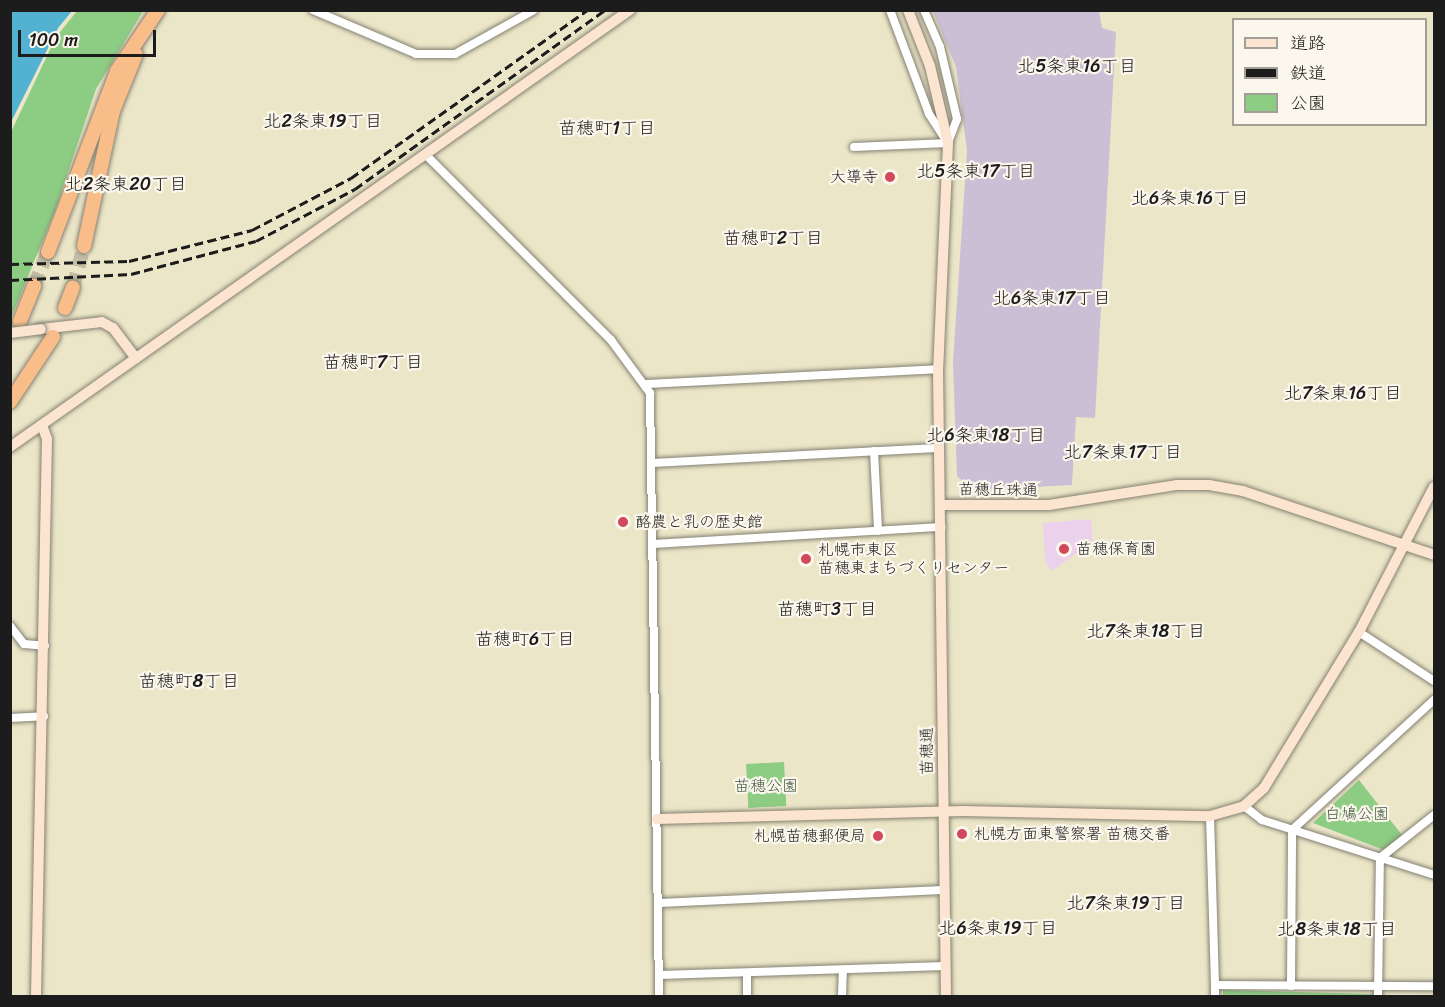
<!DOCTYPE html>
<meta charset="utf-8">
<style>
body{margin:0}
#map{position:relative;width:1445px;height:1007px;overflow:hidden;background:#ece6c8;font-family:Sriracha,"Klee One",sans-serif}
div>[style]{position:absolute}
.built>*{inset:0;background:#ebd1ec}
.industrial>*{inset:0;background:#cbbfd6}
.green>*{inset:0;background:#8dcc83;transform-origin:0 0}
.water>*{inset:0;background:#53b1d2}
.highway-tunnel>*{height:14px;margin-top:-7px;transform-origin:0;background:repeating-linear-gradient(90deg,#c2bea6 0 14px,transparent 0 21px)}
.roads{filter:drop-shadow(0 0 2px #848172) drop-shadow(0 0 2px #848172)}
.street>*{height:8px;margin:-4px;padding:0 4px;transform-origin:4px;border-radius:4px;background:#fff}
.secondary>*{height:10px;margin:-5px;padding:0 5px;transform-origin:5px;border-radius:5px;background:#fce5d0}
.highway>*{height:14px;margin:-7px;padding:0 7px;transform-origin:7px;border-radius:7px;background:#f8bd89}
.rail>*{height:3px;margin-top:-1.5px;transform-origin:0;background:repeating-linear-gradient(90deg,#1c1c1c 0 9px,transparent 0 13.5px)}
.bridges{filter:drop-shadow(0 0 2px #848172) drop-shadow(0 0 2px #848172)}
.secondary-bridge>*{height:10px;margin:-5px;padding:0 5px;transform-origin:5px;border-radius:5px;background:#fce5d0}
.dots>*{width:16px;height:16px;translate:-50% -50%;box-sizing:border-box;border:3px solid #fbf7ec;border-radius:50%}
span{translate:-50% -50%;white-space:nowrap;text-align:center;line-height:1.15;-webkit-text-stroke:4.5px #fbf7ec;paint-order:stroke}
.poi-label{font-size:16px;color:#1c1c1c}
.right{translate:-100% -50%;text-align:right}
.left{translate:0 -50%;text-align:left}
.street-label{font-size:16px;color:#1c1c1c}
.park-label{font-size:16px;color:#445a40}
.neighbourhood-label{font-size:18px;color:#1c1c1c}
.frame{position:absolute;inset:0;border:12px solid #1c1c1c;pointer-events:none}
.legend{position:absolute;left:1232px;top:18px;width:195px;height:108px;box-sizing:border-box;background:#fbf7ec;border:2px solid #a29f99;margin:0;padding:8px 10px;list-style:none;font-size:18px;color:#1c1c1c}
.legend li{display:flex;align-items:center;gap:12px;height:30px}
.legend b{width:30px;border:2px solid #a29f99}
.scale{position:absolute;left:18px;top:30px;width:138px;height:27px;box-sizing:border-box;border:3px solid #1c1c1c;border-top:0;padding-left:8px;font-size:18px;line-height:21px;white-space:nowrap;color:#1c1c1c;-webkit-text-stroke:4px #fbf7ec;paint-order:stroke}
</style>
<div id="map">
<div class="built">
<div style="clip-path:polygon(1091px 519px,1093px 541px,1052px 571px,1045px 561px,1043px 523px)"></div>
</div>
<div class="industrial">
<div style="clip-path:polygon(933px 11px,1099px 11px,1102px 28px,1116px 32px,1095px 418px,1076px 417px,1072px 485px,997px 489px,967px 486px,957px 476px,953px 362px,967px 151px,956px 67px)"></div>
</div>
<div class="green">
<div style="clip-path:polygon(77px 11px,143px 11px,96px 89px,56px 208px,11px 318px,11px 132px,56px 37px)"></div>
<div style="left:784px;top:762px;width:44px;height:38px;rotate:87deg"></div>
<div style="clip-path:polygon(1359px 780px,1402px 835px,1384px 850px,1313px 823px)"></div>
<div style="clip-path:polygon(1223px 990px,1373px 994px,1373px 996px,1223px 996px)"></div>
</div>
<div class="water">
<div style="clip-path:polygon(11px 10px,72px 11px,58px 28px,11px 122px)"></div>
</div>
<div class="highway-tunnel">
<div style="left:34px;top:286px;width:37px;rotate:-68deg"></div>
<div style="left:73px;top:287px;width:42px;rotate:-75deg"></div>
</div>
<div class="roads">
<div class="street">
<div style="left:313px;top:10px;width:112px;rotate:23.1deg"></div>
<div style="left:416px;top:54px;width:39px"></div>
<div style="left:455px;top:54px;width:90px;rotate:-29.1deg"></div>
<div style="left:890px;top:10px;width:111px;rotate:69.4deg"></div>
<div style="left:929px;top:114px;width:30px;rotate:57deg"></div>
<div style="left:924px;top:10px;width:40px;rotate:66.6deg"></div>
<div style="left:940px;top:47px;width:74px;rotate:76.7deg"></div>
<div style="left:957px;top:119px;width:25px;rotate:111deg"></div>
<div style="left:854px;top:147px;width:94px;rotate:-2.4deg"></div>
<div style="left:426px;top:155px;width:262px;rotate:45deg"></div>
<div style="left:611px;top:340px;width:66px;rotate:53.7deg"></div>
<div style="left:650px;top:393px;width:603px;rotate:89.14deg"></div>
<div style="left:646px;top:384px;width:292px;rotate:-2.9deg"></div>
<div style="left:874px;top:451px;width:80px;rotate:87.1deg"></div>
<div style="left:652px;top:463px;width:286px;rotate:-3deg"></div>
<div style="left:653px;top:544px;width:289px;rotate:-3.4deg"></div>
<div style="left:10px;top:626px;width:23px;rotate:52deg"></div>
<div style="left:24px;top:644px;width:21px;rotate:5deg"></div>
<div style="left:1359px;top:632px;width:90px;rotate:33.2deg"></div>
<div style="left:10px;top:718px;width:34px;rotate:-3deg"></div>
<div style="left:1244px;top:806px;width:23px;rotate:38deg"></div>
<div style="left:1262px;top:820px;width:181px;rotate:17.7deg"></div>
<div style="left:1210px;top:816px;width:169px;rotate:88.3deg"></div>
<div style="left:658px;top:903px;width:286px;rotate:-2.6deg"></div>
<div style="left:659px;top:975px;width:286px;rotate:-1.8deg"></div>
<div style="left:1291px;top:986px;width:156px;rotate:-89.6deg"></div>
<div style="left:1292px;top:830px;width:193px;rotate:-42.5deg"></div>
<div style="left:747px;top:996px;width:23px;rotate:-90deg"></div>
<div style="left:842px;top:996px;width:26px;rotate:-88deg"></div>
<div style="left:1215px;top:996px;width:11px;rotate:-90deg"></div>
<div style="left:1215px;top:985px;width:219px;rotate:0.3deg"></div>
<div style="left:1378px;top:996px;width:138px;rotate:-89.2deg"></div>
<div style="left:1380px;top:858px;width:69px;rotate:-38.5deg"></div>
</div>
<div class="secondary">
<div style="left:908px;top:10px;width:60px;rotate:68.6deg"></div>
<div style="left:930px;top:66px;width:79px;rotate:76.8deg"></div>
<div style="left:948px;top:143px;width:226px;rotate:92.5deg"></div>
<div style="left:938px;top:369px;width:627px;rotate:89.27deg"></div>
<div style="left:41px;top:329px;width:61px;rotate:-6.5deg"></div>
<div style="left:102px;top:322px;width:13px;rotate:29deg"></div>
<div style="left:113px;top:328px;width:38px;rotate:53deg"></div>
<div style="left:10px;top:447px;width:759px;rotate:-35.18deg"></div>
<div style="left:941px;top:505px;width:108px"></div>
<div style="left:1049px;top:505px;width:130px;rotate:-8.9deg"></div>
<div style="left:1177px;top:485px;width:32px"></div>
<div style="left:1209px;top:485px;width:35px;rotate:10deg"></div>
<div style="left:1243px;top:491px;width:201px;rotate:18.5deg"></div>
<div style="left:657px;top:819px;width:306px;rotate:-1.5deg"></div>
<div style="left:963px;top:811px;width:247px;rotate:1.2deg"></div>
<div style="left:1210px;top:816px;width:35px;rotate:-16deg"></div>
<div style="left:1244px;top:806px;width:27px;rotate:-42deg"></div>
<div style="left:1264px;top:788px;width:183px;rotate:-58.7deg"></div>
<div style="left:1359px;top:632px;width:163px;rotate:-62.7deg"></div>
<div style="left:36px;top:996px;width:557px;rotate:-88.87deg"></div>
<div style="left:47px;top:439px;width:15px;rotate:-110deg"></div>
</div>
<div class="highway">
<div style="left:84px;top:246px;width:138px;rotate:-77.9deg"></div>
<div style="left:113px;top:111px;width:61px;rotate:-68deg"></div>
<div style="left:48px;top:252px;width:194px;rotate:-69.1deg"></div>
<div style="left:117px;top:71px;width:73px;rotate:-56.1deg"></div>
<div style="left:65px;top:308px;width:22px;rotate:-69deg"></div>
<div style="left:20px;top:321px;width:38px;rotate:-68deg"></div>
<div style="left:10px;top:402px;width:78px;rotate:-56.5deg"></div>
</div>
</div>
<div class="rail">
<div style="left:10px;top:264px;width:119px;rotate:-1.4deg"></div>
<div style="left:129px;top:261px;width:127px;rotate:-14.1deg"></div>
<div style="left:252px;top:230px;width:112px;rotate:-27.7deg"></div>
<div style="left:351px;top:178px;width:290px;rotate:-35.4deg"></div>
<div style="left:10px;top:280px;width:121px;rotate:-2.8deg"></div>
<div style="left:131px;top:274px;width:129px;rotate:-14.8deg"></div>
<div style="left:256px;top:241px;width:112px;rotate:-27.7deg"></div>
<div style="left:355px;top:189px;width:307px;rotate:-35.6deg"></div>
</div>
<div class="bridges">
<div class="secondary-bridge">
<div style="left:10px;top:333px;width:31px;rotate:-7deg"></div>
</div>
</div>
<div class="dots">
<div style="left:890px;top:177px;background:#d1495b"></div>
<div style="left:623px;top:522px;background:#d1495b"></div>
<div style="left:1064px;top:549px;background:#d1495b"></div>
<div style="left:806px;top:559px;background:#d1495b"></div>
<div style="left:962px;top:834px;background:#d1495b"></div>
<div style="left:878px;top:836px;background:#d1495b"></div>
</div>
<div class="poi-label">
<span class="right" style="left:878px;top:177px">大導寺</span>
<span class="left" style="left:635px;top:522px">酪農と乳の歴史館</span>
<span class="left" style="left:1076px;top:549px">苗穂保育園</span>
<span class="left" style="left:818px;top:559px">札幌市東区<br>苗穂東まちづくりセンター</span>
<span class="left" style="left:974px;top:834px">札幌方面東警察署 苗穂交番</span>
<span class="right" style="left:866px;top:836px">札幌苗穂郵便局</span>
</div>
<div class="street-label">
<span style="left:998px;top:490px;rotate:1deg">苗穂丘珠通</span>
<span style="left:927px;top:751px;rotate:-90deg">苗穂通</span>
</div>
<div class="park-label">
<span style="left:766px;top:786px">苗穂公園</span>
<span style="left:1357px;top:814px">白鳩公園</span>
</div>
<div class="neighbourhood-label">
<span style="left:1077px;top:66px">北5条東16丁目</span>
<span style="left:323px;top:121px">北2条東19丁目</span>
<span style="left:607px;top:128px">苗穂町1丁目</span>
<span style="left:976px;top:171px">北5条東17丁目</span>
<span style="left:126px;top:184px">北2条東20丁目</span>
<span style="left:1190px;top:198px">北6条東16丁目</span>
<span style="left:773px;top:238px">苗穂町2丁目</span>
<span style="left:1052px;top:298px">北6条東17丁目</span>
<span style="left:373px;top:362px">苗穂町7丁目</span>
<span style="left:1343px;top:393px">北7条東16丁目</span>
<span style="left:986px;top:435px">北6条東18丁目</span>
<span style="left:1123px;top:452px">北7条東17丁目</span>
<span style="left:827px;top:609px">苗穂町3丁目</span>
<span style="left:1146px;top:631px">北7条東18丁目</span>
<span style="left:525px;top:639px">苗穂町6丁目</span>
<span style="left:189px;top:681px">苗穂町8丁目</span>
<span style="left:1126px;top:903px">北7条東19丁目</span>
<span style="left:998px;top:928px">北6条東19丁目</span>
<span style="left:1337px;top:929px">北8条東18丁目</span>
</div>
<div class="frame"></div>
<ul class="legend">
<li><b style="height:8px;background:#fce5d0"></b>道路</li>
<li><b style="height:8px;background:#1c1c1c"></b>鉄道</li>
<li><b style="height:16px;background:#8dcc83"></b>公園</li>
</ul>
<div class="scale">100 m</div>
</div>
